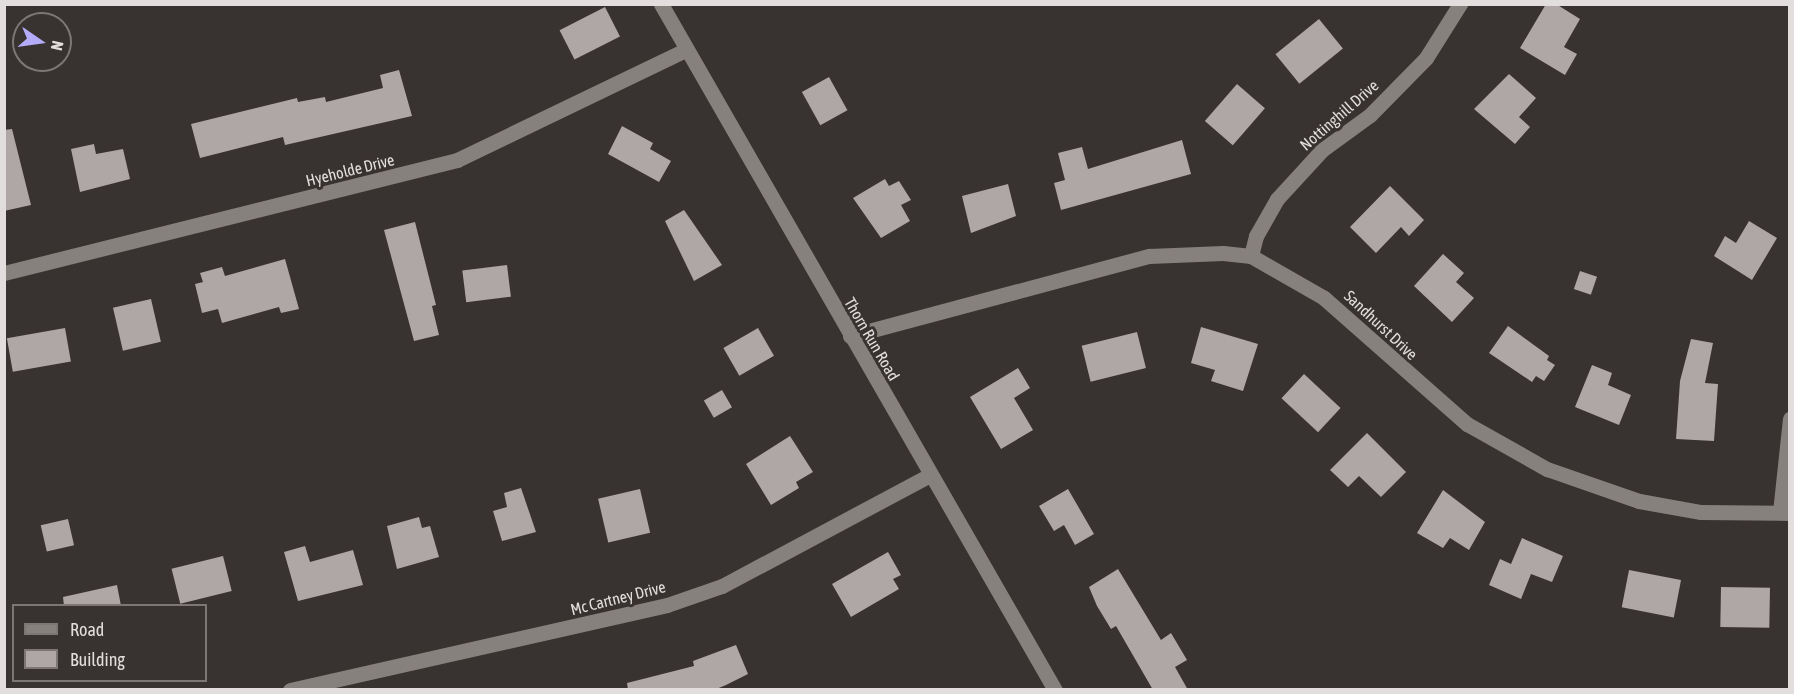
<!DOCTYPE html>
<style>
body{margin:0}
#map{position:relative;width:1794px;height:694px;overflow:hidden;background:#383230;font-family:"Asap Condensed",sans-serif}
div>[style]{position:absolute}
.building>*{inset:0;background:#aea7a5;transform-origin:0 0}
.minor>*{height:15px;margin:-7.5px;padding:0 7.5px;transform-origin:7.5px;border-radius:7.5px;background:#87817e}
span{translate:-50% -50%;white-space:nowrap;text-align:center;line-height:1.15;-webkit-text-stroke:6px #383230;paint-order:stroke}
.street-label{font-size:16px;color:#e2dedd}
.frame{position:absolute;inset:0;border:6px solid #e2dedd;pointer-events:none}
.legend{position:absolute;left:12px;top:604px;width:195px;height:78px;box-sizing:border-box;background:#383230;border:2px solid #7c7775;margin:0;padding:8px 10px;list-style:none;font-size:18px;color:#e2dedd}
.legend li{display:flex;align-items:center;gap:12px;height:30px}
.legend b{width:30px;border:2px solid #7c7775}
.north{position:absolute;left:12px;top:12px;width:60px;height:60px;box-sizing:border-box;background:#383230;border:2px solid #7c7775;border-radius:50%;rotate:103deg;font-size:16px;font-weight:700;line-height:24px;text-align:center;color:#e2dedd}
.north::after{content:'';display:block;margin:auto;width:21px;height:27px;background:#b4acf9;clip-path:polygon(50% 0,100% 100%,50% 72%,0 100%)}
</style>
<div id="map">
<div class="building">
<div style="clip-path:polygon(1546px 4px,1556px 4px,1580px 19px,1564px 47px,1577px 54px,1565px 75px,1520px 48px)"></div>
<div style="left:605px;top:7px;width:33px;height:51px;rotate:63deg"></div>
<div style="left:1319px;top:19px;width:38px;height:56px;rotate:51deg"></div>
<div style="clip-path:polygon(399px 70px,412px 116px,285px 145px,283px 137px,200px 158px,191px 124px,297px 98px,298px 102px,325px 97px,326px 102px,383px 88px,380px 75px)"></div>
<div style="clip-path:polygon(1509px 74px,1536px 98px,1519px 117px,1530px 127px,1515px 144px,1474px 109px)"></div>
<div style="left:829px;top:77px;width:38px;height:31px;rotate:61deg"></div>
<div style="left:1237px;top:84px;width:37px;height:49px;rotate:41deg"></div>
<div style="clip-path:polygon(622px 126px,653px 143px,650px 149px,671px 161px,659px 182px,608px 154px)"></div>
<div style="clip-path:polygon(12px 129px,31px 205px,4px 211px,4px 130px)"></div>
<div style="clip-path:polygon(1182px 140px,1191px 174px,1061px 210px,1054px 183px,1065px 180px,1058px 153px,1082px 147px,1088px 169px)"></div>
<div style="clip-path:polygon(94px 144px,96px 154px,123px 149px,130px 179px,80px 192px,71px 149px)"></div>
<div style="clip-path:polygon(885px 179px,889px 186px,899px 181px,911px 200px,901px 205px,910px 221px,881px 238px,853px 198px)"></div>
<div style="clip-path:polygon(1008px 184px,1016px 216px,971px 233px,962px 196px)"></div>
<div style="clip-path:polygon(1390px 186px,1424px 220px,1409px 236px,1401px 227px,1376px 253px,1350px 227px)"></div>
<div style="clip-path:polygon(684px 210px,722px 265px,694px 281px,665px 221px)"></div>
<div style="clip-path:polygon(1749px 221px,1777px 238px,1752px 280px,1714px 256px,1725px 236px,1736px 243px)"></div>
<div style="clip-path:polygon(415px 222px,436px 305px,432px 306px,439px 335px,414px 341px,384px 230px)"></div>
<div style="clip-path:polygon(1443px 254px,1464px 273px,1456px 282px,1474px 298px,1452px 322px,1414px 286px)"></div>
<div style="clip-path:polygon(285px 259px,299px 309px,281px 313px,279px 307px,222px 323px,218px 309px,202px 313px,195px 284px,203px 282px,200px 273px,222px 267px,225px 276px)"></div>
<div style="left:507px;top:265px;width:32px;height:45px;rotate:83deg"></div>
<div style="left:1580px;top:271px;width:18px;height:19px;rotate:19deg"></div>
<div style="left:151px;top:299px;width:44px;height:39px;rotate:77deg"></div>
<div style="clip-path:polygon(1508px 326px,1549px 356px,1547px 360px,1555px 365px,1544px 381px,1536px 376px,1532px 382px,1489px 353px)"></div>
<div style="clip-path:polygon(1201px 327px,1258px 344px,1243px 391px,1211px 381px,1215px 370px,1191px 363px)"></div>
<div style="left:65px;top:328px;width:34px;height:59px;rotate:80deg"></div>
<div style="left:758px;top:328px;width:32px;height:40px;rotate:60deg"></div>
<div style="left:1137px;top:332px;width:37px;height:57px;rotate:76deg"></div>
<div style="clip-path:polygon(1691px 339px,1713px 343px,1705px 383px,1718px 384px,1714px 441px,1676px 439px,1680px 381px)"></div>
<div style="clip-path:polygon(1592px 365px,1612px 373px,1608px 385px,1631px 395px,1619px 425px,1575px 407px)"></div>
<div style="clip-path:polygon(1018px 368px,1030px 388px,1014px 398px,1033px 430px,1001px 449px,970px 397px)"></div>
<div style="left:1304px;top:374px;width:50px;height:33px;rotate:43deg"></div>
<div style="left:722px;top:390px;width:20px;height:21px;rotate:60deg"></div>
<div style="clip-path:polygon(1367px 433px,1406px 472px,1381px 497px,1359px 476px,1348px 487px,1330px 470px)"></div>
<div style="clip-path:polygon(790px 436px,813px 472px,796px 482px,799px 488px,771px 505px,746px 464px)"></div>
<div style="clip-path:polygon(521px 488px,536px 532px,502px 541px,493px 511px,507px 507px,504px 493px)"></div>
<div style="left:640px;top:489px;width:45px;height:43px;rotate:77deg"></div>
<div style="clip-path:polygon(1068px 489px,1094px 534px,1075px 545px,1064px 525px,1054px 531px,1039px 506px)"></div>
<div style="clip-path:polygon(1443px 490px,1485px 522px,1469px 550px,1450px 538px,1443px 548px,1417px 533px)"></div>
<div style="clip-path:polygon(419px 517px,422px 528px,430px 526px,439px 557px,397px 569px,387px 526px)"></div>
<div style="left:68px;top:519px;width:27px;height:28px;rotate:77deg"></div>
<div style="clip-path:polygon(1522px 538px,1563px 556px,1552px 582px,1531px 574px,1521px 599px,1489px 585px,1500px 559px,1511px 564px)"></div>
<div style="clip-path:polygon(305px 546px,310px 562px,353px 550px,363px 585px,298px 601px,284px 552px)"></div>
<div style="clip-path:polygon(888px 552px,901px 575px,893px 579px,899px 589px,851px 617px,832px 584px)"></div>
<div style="left:223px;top:556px;width:36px;height:53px;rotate:76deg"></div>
<div style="clip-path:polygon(1118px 569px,1161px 640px,1171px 633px,1187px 660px,1175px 667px,1188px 690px,1153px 690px,1116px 626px,1111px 629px,1097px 606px,1089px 587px)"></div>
<div style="left:1629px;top:570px;width:53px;height:38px;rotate:11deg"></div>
<div style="clip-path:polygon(117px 585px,121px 606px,64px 606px,63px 597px)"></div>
<div style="left:1721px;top:587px;width:49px;height:40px;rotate:1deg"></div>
<div style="clip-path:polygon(736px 645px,748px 674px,726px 685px,714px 690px,628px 690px,627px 683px,694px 666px,693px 661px)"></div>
</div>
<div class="minor">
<div style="left:661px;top:4px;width:791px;rotate:60.13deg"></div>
<div style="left:1251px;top:256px;width:21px;rotate:-76deg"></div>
<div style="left:1256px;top:236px;width:43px;rotate:-60.4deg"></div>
<div style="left:1277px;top:199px;width:67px;rotate:-47.4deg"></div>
<div style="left:1322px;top:150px;width:59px;rotate:-36.1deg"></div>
<div style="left:1370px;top:115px;width:80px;rotate:-45.5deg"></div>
<div style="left:1426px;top:58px;width:64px;rotate:-57.8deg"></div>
<div style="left:4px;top:273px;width:467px;rotate:-14deg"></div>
<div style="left:457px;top:160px;width:254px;rotate:-25.7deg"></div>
<div style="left:850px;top:336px;width:310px;rotate:-15deg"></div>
<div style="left:1149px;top:256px;width:74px;rotate:-2.3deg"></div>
<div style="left:1223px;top:253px;width:28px;rotate:6deg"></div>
<div style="left:1251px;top:256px;width:84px;rotate:29.9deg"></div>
<div style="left:1324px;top:298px;width:191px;rotate:41.4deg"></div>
<div style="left:1467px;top:424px;width:92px;rotate:29.4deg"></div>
<div style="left:1547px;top:469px;width:97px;rotate:19.2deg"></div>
<div style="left:1639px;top:501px;width:63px;rotate:10.1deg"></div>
<div style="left:1701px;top:512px;width:89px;rotate:0.6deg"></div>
<div style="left:1780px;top:512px;width:94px;rotate:-83.9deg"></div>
<div style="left:290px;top:690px;width:386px;rotate:-12.7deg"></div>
<div style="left:667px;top:605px;width:58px;rotate:-19.1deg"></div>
<div style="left:722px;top:586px;width:236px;rotate:-28.1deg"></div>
</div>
<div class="street-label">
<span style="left:1339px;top:115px;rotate:-41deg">Nottinghill Drive</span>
<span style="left:350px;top:170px;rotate:-14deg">Hyeholde Drive</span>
<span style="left:1381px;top:325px;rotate:43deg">Sandhurst Drive</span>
<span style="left:872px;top:339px;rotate:60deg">Thorn Run Road</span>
<span style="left:618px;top:598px;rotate:-14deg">Mc Cartney Drive</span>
</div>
<div class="frame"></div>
<ul class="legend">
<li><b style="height:8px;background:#87817e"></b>Road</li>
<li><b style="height:16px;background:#aea7a5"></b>Building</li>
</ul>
<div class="north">N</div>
</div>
